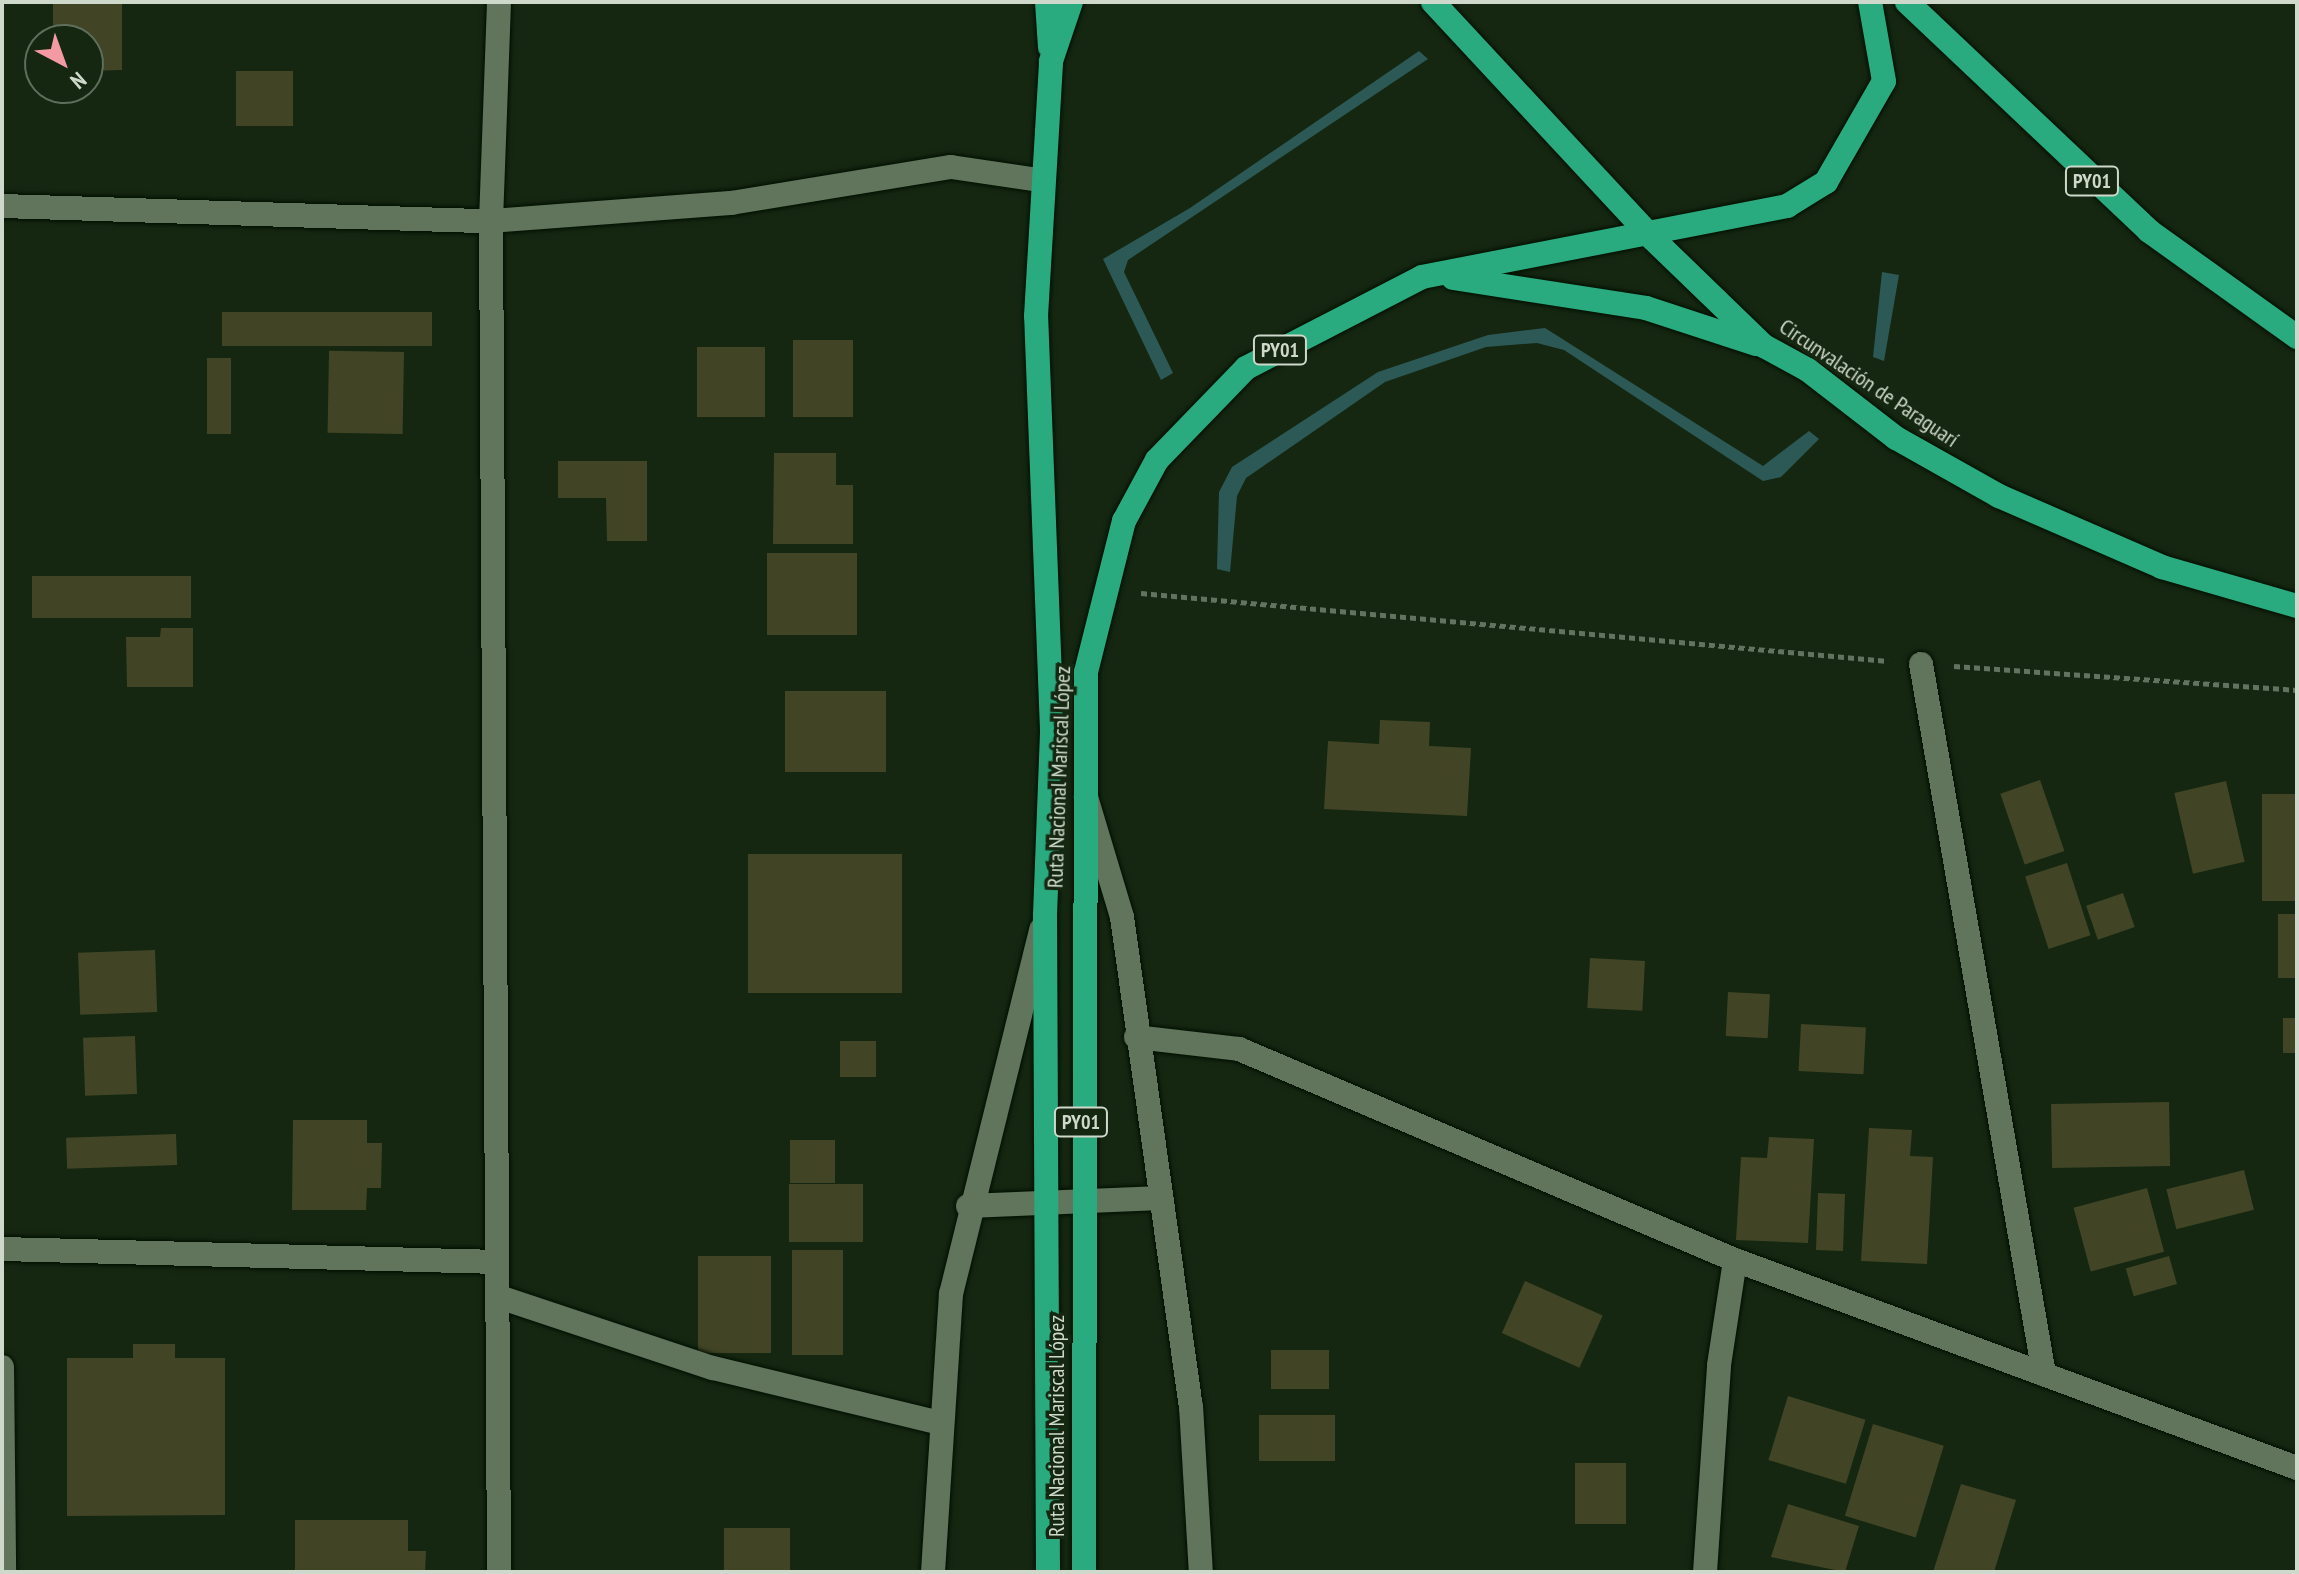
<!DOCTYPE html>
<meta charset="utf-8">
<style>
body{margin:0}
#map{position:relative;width:2299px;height:1574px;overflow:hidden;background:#152711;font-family:"PT Sans Narrow",sans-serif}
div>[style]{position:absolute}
.water>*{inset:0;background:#2c5956}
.building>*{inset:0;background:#414525;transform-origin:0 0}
.path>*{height:5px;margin-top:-2.5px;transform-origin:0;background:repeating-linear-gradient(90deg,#647360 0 6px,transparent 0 10px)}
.roads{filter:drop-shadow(0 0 2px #020f00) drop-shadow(0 0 2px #020f00)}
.street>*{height:24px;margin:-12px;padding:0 12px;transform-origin:12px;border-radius:12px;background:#60755b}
.highway>*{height:24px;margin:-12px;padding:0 12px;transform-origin:12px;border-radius:12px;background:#2aab7f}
span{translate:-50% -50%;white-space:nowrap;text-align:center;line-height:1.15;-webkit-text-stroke:7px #152711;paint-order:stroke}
.shield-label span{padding:2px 6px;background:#152711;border:2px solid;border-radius:6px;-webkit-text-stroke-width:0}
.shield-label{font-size:20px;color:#ced9cb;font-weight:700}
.street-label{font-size:22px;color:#ced9cb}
.frame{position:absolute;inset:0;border:4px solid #ced9cb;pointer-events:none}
.north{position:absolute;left:24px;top:24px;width:80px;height:80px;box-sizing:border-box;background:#152711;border:2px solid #5f6e5b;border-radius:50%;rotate:139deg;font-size:22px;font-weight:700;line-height:32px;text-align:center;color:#ced9cb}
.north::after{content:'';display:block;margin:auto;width:28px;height:36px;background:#f49aa5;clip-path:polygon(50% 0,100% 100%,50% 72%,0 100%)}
</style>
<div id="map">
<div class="water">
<div style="clip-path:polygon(1419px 51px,1428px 59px,1128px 260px,1124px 272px,1173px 373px,1161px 380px,1103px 259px,1190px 208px)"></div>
<div style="clip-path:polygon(1882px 272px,1899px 275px,1884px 361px,1873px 357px)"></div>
<div style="clip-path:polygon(1545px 328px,1763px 466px,1809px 431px,1819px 439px,1781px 477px,1763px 481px,1564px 350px,1537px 343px,1486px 347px,1385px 382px,1246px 478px,1237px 496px,1230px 572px,1217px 569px,1219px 492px,1232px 467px,1378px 372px,1488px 335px)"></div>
</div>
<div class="building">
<div style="clip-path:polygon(53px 2px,122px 2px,122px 70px,88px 71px,88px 40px,53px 40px)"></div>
<div style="left:293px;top:71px;width:55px;height:57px;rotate:90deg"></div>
<div style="left:432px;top:312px;width:34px;height:210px;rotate:90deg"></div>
<div style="left:793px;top:340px;width:60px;height:77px"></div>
<div style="left:697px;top:347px;width:68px;height:70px"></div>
<div style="left:404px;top:352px;width:82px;height:75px;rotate:91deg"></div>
<div style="left:207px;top:358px;width:24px;height:76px"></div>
<div style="clip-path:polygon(774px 453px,836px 453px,836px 485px,853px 485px,853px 544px,773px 544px)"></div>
<div style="clip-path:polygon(558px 461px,647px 461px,647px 541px,607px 541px,606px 498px,558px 498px)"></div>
<div style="left:767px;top:553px;width:90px;height:82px"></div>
<div style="left:191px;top:576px;width:42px;height:159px;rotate:90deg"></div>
<div style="clip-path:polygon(161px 628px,193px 628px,193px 687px,127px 687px,126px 637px,160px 637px)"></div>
<div style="left:785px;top:691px;width:101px;height:81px"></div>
<div style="clip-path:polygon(1380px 720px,1430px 722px,1429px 746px,1471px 748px,1467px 816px,1324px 809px,1328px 741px,1379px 744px)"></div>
<div style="left:2040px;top:780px;width:75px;height:42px;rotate:71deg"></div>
<div style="left:2226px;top:781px;width:83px;height:53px;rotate:77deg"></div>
<div style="left:2297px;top:794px;width:107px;height:35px;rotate:90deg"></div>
<div style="left:748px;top:854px;width:154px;height:139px"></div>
<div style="left:2067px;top:863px;width:76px;height:44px;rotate:72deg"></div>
<div style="left:2123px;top:893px;width:36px;height:39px;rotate:71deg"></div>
<div style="left:2297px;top:914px;width:64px;height:19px;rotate:90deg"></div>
<div style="left:155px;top:950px;width:62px;height:77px;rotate:88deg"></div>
<div style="left:1590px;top:958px;width:55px;height:50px;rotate:3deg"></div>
<div style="left:1728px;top:992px;width:42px;height:44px;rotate:3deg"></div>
<div style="left:2283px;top:1018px;width:14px;height:35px"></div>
<div style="left:1801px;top:1024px;width:65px;height:47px;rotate:3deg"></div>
<div style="left:135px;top:1036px;width:58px;height:52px;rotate:88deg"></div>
<div style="left:876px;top:1041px;width:36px;height:36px;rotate:90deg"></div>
<div style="left:2169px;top:1102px;width:64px;height:118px;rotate:89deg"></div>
<div style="clip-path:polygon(293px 1120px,367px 1120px,367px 1143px,382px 1143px,381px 1188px,367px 1188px,366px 1210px,292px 1210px)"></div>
<div style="clip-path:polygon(1869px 1128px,1912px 1130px,1910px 1156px,1933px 1157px,1927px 1264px,1861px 1261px)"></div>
<div style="left:176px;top:1134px;width:31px;height:110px;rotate:88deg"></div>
<div style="clip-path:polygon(1769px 1137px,1814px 1139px,1808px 1243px,1736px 1240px,1741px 1157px,1767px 1158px)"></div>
<div style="left:835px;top:1140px;width:43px;height:45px;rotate:90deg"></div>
<div style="left:2244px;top:1170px;width:41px;height:80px;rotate:76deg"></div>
<div style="left:789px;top:1184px;width:74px;height:58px"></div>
<div style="left:2147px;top:1188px;width:66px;height:76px;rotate:75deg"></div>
<div style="left:1818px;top:1193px;width:27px;height:57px;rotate:2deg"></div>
<div style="left:792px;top:1250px;width:51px;height:105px"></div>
<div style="left:771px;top:1256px;width:97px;height:73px;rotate:90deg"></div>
<div style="left:2169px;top:1256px;width:29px;height:45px;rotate:74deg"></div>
<div style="left:1525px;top:1281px;width:85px;height:57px;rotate:24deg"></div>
<div style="clip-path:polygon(133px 1344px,175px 1344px,175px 1358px,225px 1358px,225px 1515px,67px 1516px,67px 1358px,133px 1358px)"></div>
<div style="left:1271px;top:1350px;width:58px;height:39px"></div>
<div style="left:1788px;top:1396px;width:81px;height:67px;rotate:17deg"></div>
<div style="left:1335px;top:1415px;width:46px;height:76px;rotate:90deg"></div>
<div style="left:1873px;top:1424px;width:74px;height:96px;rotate:17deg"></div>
<div style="left:1575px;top:1463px;width:51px;height:61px"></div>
<div style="clip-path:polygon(1961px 1484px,2016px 1500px,1994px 1572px,1933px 1572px)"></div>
<div style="clip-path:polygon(1788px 1504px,1859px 1526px,1845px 1572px,1771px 1557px)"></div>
<div style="clip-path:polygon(295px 1520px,408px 1520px,408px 1551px,426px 1551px,425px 1572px,295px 1572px)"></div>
<div style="left:724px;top:1528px;width:66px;height:44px"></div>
</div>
<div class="path">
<div style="left:1141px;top:593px;width:750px;rotate:5.2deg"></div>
<div style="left:1954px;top:666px;width:344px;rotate:4deg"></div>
</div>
<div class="roads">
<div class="street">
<div style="left:2px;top:206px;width:489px;rotate:1.8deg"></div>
<div style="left:491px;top:221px;width:219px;rotate:-87.9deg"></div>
<div style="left:1921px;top:664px;width:721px;rotate:80.17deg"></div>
<div style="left:1086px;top:797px;width:125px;rotate:73.3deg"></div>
<div style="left:1122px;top:917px;width:494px;rotate:82deg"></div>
<div style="left:1191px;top:1406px;width:166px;rotate:86.6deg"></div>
<div style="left:1136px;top:1037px;width:104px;rotate:6.6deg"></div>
<div style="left:1239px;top:1049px;width:539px;rotate:23.05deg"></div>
<div style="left:1735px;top:1260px;width:599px;rotate:20.31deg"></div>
<div style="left:968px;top:1206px;width:193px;rotate:-2.4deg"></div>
<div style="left:2px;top:1249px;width:495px;rotate:1.5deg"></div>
<div style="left:499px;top:1297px;width:225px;rotate:18.4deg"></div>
<div style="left:713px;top:1368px;width:234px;rotate:13.6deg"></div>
<div style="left:2px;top:1367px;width:205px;rotate:89.4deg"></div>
<div style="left:499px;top:1572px;width:1351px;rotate:-90.34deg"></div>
<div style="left:491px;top:221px;width:241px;rotate:-4.3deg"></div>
<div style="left:731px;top:203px;width:223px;rotate:-9.3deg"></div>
<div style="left:951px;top:167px;width:89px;rotate:8.4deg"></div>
<div style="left:933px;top:1572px;width:279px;rotate:-86.3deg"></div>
<div style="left:951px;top:1294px;width:376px;rotate:-76.1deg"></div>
<div style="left:1705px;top:1572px;width:207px;rotate:-86.1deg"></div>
<div style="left:1719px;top:1365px;width:106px;rotate:-81.3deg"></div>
</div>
<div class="highway">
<div style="left:1047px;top:2px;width:45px;rotate:86.2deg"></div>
<div style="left:1433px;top:2px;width:321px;rotate:47.1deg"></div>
<div style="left:1651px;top:237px;width:157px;rotate:44deg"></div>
<div style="left:1764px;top:346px;width:50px;rotate:28.6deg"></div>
<div style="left:1808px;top:370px;width:111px;rotate:37.7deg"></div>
<div style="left:1896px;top:438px;width:118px;rotate:29.4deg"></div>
<div style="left:1999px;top:496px;width:178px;rotate:23.5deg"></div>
<div style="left:2162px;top:567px;width:141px;rotate:16.1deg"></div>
<div style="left:1907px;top:2px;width:333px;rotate:43.4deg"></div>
<div style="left:2149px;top:231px;width:182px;rotate:35.6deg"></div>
<div style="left:1453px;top:278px;width:195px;rotate:8.8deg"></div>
<div style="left:1646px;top:308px;width:116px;rotate:18.1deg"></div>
<div style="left:1048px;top:1572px;width:657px;rotate:-90.26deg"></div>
<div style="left:1045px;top:915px;width:185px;rotate:-87.8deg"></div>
<div style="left:1052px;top:730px;width:414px;rotate:-92.2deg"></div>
<div style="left:1036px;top:316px;width:255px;rotate:-86.6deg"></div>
<div style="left:1051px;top:61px;width:62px;rotate:-71.3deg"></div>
<div style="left:1084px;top:1572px;width:900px;rotate:-89.87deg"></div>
<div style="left:1086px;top:672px;width:156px;rotate:-75.9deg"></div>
<div style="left:1124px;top:521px;width:69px;rotate:-61.6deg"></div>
<div style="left:1157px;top:460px;width:128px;rotate:-45.9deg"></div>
<div style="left:1246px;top:368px;width:198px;rotate:-27.3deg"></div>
<div style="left:1422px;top:277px;width:372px;rotate:-11deg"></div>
<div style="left:1787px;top:206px;width:46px;rotate:-31.6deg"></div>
<div style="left:1826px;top:182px;width:116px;rotate:-60.1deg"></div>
<div style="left:1884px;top:81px;width:80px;rotate:-100deg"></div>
</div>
</div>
<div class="shield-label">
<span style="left:2092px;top:181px">PY01</span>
<span style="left:1280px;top:350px">PY01</span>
<span style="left:1081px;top:1122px">PY01</span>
</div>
<div class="street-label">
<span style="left:1869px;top:383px;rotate:34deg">Circunvalación de Paraguarí</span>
<span style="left:1059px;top:777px;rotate:-88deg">Ruta Nacional Mariscal López</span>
<span style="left:1057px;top:1426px;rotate:-90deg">Ruta Nacional Mariscal López</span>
</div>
<div class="frame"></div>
<div class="north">N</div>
</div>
